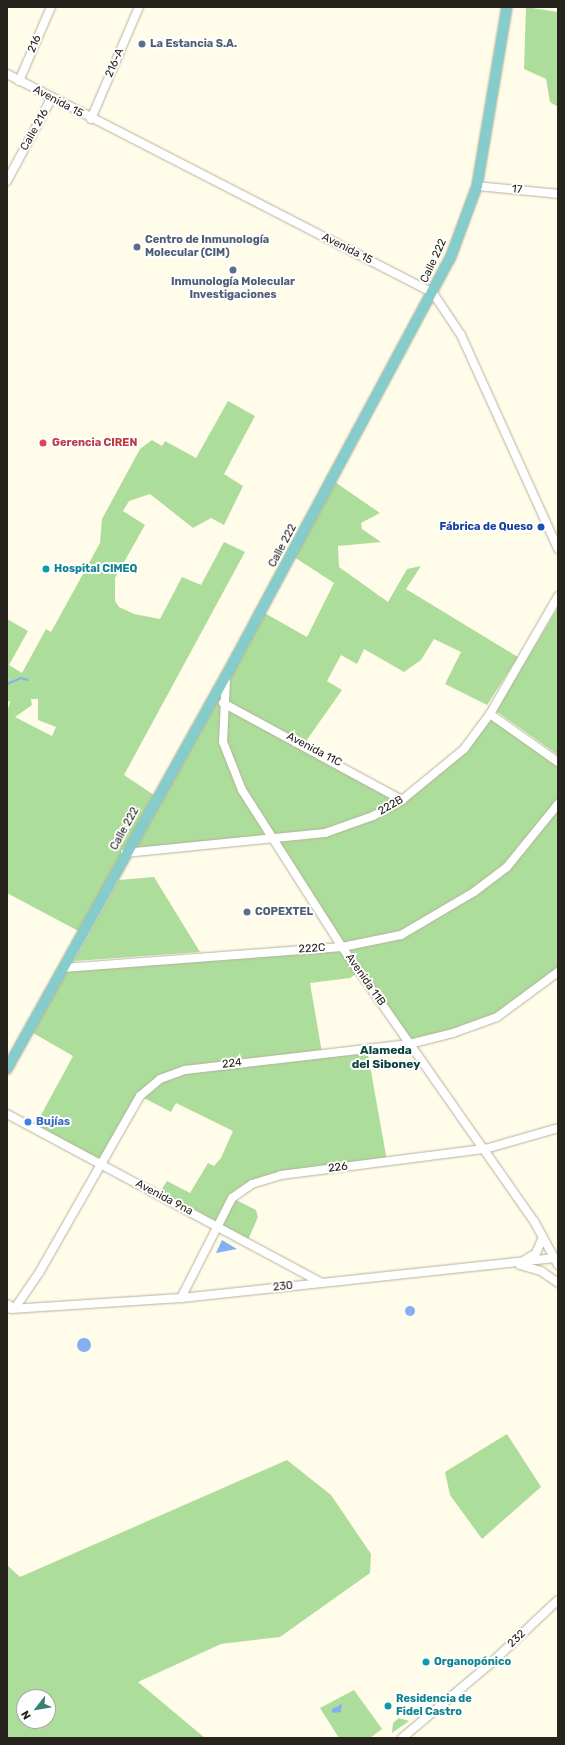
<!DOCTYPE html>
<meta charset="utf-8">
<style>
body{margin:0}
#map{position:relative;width:565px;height:1745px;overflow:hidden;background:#fffcea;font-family:Rubik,sans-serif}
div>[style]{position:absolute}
.green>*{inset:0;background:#addd9a}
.water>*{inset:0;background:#82b0f2}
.round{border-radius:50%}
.stream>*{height:2px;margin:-1px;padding:0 1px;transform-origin:1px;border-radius:1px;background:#82b0f2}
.roads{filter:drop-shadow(0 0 1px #b5b19d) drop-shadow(0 0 1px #b5b19d)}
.minor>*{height:8px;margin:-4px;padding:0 4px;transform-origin:4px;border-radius:4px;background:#fff}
.major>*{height:10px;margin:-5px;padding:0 5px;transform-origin:5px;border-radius:5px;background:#85cdcd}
.dots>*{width:11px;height:11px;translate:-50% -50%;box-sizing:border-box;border:2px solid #fff;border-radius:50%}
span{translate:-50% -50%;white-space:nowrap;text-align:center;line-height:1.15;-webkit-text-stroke:4px #fff;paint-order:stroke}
.street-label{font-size:11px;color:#26241c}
.service-label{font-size:11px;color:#4e5e75;font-weight:700}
.left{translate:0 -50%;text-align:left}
.health-label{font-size:11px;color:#be3a42;font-weight:700}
.transit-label{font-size:11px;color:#164399;font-weight:700}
.right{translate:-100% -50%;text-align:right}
.culture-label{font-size:11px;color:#0d838f;font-weight:700}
.shop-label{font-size:11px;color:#366cbe;font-weight:700}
.neighbourhood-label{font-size:12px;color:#09453d;font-weight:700}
.frame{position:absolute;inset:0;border:8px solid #26241c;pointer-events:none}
.north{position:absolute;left:16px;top:1689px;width:40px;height:40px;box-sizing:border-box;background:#fff;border:1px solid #a8a7a4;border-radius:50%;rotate:239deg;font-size:11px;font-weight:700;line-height:16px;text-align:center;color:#26241c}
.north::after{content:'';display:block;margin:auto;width:14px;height:18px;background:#3c8074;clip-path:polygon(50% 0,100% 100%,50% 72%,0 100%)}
</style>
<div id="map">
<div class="green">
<div style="clip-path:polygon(526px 7px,558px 12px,558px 107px,550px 102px,546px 79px,524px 69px)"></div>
<div style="clip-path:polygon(evenodd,228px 401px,255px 416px,224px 474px,243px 486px,224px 525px,211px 518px,193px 528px,150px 494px,129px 501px,123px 511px,145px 525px,115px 578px,115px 601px,119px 607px,134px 614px,160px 619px,182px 577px,201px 585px,224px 542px,245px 552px,124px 775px,157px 797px,261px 611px,307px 637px,334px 583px,291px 555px,332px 480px,380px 513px,361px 523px,362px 529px,381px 542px,338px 546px,339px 567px,388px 602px,407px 569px,421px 566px,406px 589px,518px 657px,487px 705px,445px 684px,461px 652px,434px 639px,421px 660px,404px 672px,364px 649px,357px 664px,341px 655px,327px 681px,342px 690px,304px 744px,402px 800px,438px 774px,490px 714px,558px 762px,558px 972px,497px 1017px,409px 1044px,359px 972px,350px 978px,310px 983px,322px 1053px,367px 1049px,387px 1161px,281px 1175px,232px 1198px,256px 1210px,258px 1217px,247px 1242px,158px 1195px,167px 1181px,190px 1193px,208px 1163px,214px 1166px,221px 1158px,233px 1131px,176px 1103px,171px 1112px,140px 1096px,102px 1165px,34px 1128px,73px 1056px,28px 1030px,63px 968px,341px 947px,272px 839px,125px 853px,82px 933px,7px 893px,7px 713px,10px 701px,7px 702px,7px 619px,28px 631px,9px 665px,22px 673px,46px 629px,51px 632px,100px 543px,102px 519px,140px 449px,152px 440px,162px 446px,165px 441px,196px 458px,228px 401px,31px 699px,38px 699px,38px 720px,56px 727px,52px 736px,15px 717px,32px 705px,31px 699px)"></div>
<div style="clip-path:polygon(558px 607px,558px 755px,496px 711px)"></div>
<div style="clip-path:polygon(154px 877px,200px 952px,74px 961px,119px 880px)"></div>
<div style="clip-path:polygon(507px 1434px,541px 1487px,482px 1539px,450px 1495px,445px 1472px)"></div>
<div style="clip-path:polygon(evenodd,287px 1460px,331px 1495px,371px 1554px,370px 1573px,280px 1637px,221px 1644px,138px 1682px,205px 1738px,7px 1738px,7px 1565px,20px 1577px,287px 1460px,24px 1697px,48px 1697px,48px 1721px,24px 1721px,24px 1697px)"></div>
<div style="clip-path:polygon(354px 1690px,382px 1729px,370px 1738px,339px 1738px,320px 1708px)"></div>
<div style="clip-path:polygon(399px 1718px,409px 1721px,392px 1733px,393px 1723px)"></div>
</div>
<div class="water">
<div style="clip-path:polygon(222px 1240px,237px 1249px,216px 1253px)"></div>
<div class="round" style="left:405px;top:1306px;width:10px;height:10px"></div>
<div class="round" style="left:77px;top:1338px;width:14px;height:14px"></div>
<div style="clip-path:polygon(342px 1704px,341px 1712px,332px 1713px,332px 1709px)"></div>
</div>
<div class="stream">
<div style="left:7px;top:684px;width:15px;rotate:-23deg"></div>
<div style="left:21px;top:678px;width:7px;rotate:16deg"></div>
</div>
<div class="roads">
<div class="minor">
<div style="left:7px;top:74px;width:479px;rotate:27.2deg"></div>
<div style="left:433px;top:293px;width:50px;rotate:56.3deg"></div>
<div style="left:461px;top:335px;width:235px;rotate:65.6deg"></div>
<div style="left:19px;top:81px;width:81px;rotate:-66.6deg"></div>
<div style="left:91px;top:119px;width:122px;rotate:-66.8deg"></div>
<div style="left:7px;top:181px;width:93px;rotate:-61.8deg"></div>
<div style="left:477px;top:186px;width:81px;rotate:5.6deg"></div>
<div style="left:226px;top:679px;width:63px;rotate:92.7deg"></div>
<div style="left:223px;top:742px;width:52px;rotate:68.4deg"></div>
<div style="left:242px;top:790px;width:186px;rotate:57.5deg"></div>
<div style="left:342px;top:947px;width:335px;rotate:55deg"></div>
<div style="left:534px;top:1221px;width:50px;rotate:61.4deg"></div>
<div style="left:223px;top:703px;width:204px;rotate:28.5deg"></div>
<div style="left:490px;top:714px;width:83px;rotate:35.2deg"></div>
<div style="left:125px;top:853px;width:201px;rotate:-5.7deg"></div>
<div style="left:325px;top:833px;width:51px;rotate:-19.5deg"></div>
<div style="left:373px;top:816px;width:33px;rotate:-29deg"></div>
<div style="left:402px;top:800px;width:80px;rotate:-39.4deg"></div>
<div style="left:464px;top:749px;width:44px;rotate:-53.4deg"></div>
<div style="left:490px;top:714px;width:136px;rotate:-60deg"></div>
<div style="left:63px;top:968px;width:280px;rotate:-4.3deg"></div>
<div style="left:342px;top:947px;width:60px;rotate:-11.5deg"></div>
<div style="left:401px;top:935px;width:85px;rotate:-30.5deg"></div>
<div style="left:474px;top:892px;width:41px;rotate:-37.1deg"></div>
<div style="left:507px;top:867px;width:81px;rotate:-51deg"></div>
<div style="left:7px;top:1114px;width:357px;rotate:28.2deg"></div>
<div style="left:525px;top:1260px;width:13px;rotate:-32deg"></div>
<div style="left:536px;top:1253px;width:17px;rotate:-66deg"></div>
<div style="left:520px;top:1265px;width:22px;rotate:16deg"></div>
<div style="left:541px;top:1271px;width:21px;rotate:35deg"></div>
<div style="left:181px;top:1298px;width:112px;rotate:-63deg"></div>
<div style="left:232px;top:1198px;width:24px;rotate:-35deg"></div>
<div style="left:252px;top:1184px;width:30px;rotate:-17deg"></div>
<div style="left:281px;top:1175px;width:206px;rotate:-7.3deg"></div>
<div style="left:485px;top:1149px;width:76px;rotate:-16deg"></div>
<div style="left:7px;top:1304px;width:9px;rotate:27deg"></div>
<div style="left:15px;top:1308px;width:42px;rotate:-55.6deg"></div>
<div style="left:39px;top:1273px;width:204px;rotate:-60.3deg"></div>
<div style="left:140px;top:1096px;width:26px;rotate:-40deg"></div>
<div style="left:160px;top:1079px;width:27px;rotate:-20deg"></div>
<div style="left:185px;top:1070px;width:226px;rotate:-6.6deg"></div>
<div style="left:409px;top:1044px;width:45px;rotate:-14deg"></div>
<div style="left:453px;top:1033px;width:47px;rotate:-20deg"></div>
<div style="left:497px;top:1017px;width:76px;rotate:-36.4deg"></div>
<div style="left:11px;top:1309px;width:170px;rotate:-3.7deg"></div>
<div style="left:181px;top:1298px;width:379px;rotate:-6.1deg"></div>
<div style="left:402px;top:1738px;width:115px;rotate:-40.1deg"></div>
<div style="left:490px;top:1664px;width:93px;rotate:-43.3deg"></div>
</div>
<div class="major">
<div style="left:7px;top:1069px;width:450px;rotate:-60.9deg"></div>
<div style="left:226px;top:676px;width:473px;rotate:-61.8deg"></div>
<div style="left:450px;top:259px;width:78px;rotate:-69.7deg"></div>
<div style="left:477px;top:186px;width:181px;rotate:-80.5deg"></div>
</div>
</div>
<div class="dots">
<div style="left:142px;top:44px;background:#5c6f8a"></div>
<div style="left:137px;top:247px;background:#5c6f8a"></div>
<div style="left:233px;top:270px;background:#5c6f8a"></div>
<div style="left:43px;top:443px;background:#e0444e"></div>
<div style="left:541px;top:527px;background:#1a4fb4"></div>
<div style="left:46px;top:569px;background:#0f9aa8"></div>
<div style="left:247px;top:912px;background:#5c6f8a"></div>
<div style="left:28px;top:1122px;background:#3f7fe0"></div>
<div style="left:426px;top:1662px;background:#0f9aa8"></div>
<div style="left:388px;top:1706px;background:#0f9aa8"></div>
</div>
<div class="street-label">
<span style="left:35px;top:44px;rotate:-67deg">216</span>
<span style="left:115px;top:63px;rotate:-67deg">216-A</span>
<span style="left:58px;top:102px;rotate:28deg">Avenida 15</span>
<span style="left:35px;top:130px;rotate:-61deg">Calle 216</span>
<span style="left:517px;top:190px;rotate:6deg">17</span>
<span style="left:347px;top:249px;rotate:27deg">Avenida 15</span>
<span style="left:434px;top:261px;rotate:-65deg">Calle 222</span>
<span style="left:283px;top:546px;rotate:-62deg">Calle 222</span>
<span style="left:314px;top:750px;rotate:28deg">Avenida 11C</span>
<span style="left:391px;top:806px;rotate:-30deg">222B</span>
<span style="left:125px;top:829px;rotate:-61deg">Calle 222</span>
<span style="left:312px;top:949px;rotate:-4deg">222C</span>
<span style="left:365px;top:980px;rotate:55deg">Avenida 11B</span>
<span style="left:232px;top:1064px;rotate:-6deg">224</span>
<span style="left:338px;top:1168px;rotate:-7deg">226</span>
<span style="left:164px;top:1198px;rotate:28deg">Avenida 9na</span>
<span style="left:283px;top:1287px;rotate:-6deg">230</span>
<span style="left:517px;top:1639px;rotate:-44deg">232</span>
</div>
<div class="service-label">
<span class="left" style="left:150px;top:44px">La Estancia S.A.</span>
<span class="left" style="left:145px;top:247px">Centro de Inmunología<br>Molecular (CIM)</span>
<span style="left:233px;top:289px">Inmunología Molecular<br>Investigaciones</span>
<span class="left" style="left:255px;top:912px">COPEXTEL</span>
</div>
<div class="health-label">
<span class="left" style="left:52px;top:443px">Gerencia CIREN</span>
</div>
<div class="transit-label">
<span class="right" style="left:533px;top:527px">Fábrica de Queso</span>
</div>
<div class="culture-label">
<span class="left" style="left:54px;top:569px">Hospital CIMEQ</span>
<span class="left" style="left:434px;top:1662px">Organopónico</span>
<span class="left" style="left:396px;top:1706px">Residencia de<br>Fidel Castro</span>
</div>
<div class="shop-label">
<span class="left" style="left:36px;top:1122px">Bujías</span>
</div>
<div class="neighbourhood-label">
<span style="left:386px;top:1058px">Alameda<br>del Siboney</span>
</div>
<div class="frame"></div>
<div class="north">N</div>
</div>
